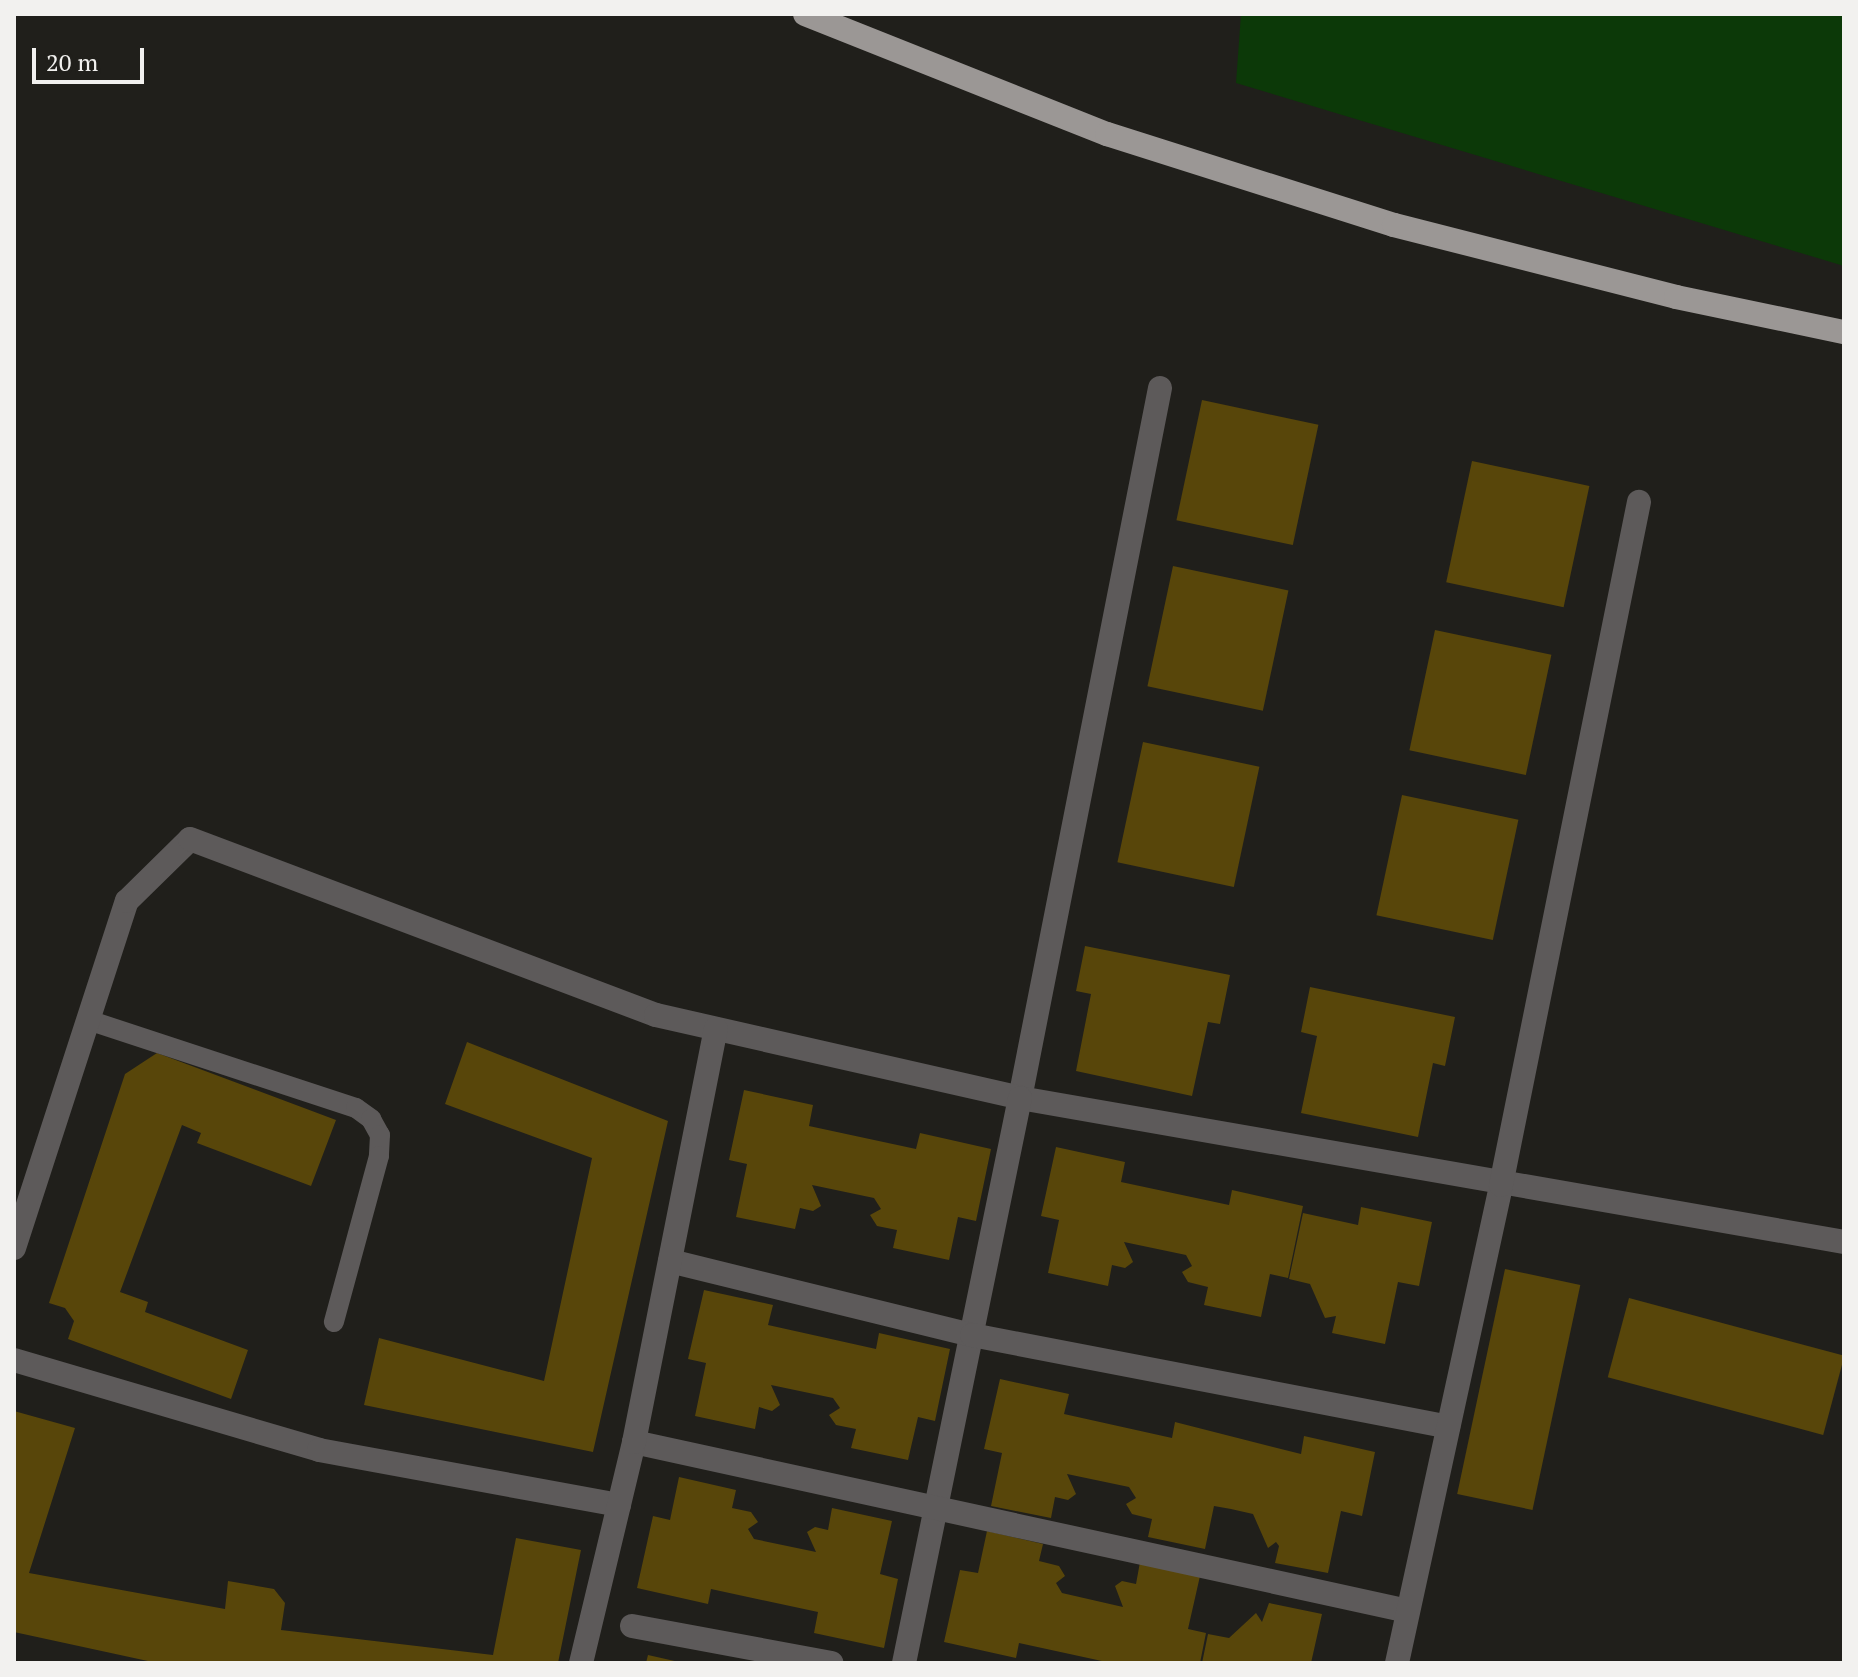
<!DOCTYPE html>
<style>
body{margin:0}
#map{position:relative;width:1858px;height:1677px;overflow:hidden;background:#201f1b;font-family:"PT Serif",serif}
div>[style]{position:absolute}
.green>*{inset:0;background:#0c3908}
.building>*{inset:0;background:#58460a;transform-origin:0 0}
.lane>*{height:20px;margin:-10px;padding:0 10px;transform-origin:10px;border-radius:10px;background:#5d5a5a}
.street>*{height:24px;margin:-12px;padding:0 12px;transform-origin:12px;border-radius:12px;background:#5d5a5a}
.primary>*{height:24px;margin:-12px;padding:0 12px;transform-origin:12px;border-radius:12px;background:#9b9795}
span{translate:-50% -50%;white-space:nowrap;text-align:center;line-height:1.15;-webkit-text-stroke:6px #201f1b;paint-order:stroke}
.frame{position:absolute;inset:0;border:16px solid #f2f1ef;pointer-events:none}
.scale{position:absolute;left:32px;top:48px;width:112px;height:36px;box-sizing:border-box;border:4px solid #f2f1ef;border-top:0;padding-left:10px;font-size:24px;line-height:28px;white-space:nowrap;color:#f2f1ef;-webkit-text-stroke:6px #201f1b;paint-order:stroke}
</style>
<div id="map">
<div class="green">
<div style="clip-path:polygon(1241px 14px,1844px 14px,1844px 266px,1236px 83px)"></div>
</div>
<div class="building">
<div style="left:1202px;top:400px;width:119px;height:123px;rotate:12deg"></div>
<div style="left:1472px;top:461px;width:120px;height:124px;rotate:12deg"></div>
<div style="left:1173px;top:566px;width:118px;height:123px;rotate:12deg"></div>
<div style="left:1435px;top:630px;width:119px;height:123px;rotate:12deg"></div>
<div style="left:1143px;top:742px;width:119px;height:123px;rotate:12deg"></div>
<div style="left:1402px;top:795px;width:119px;height:123px;rotate:12deg"></div>
<div style="clip-path:polygon(1085px 946px,1230px 975px,1220px 1024px,1208px 1022px,1192px 1096px,1076px 1071px,1091px 994px,1076px 991px)"></div>
<div style="clip-path:polygon(1310px 987px,1455px 1017px,1445px 1066px,1433px 1063px,1418px 1137px,1301px 1113px,1317px 1036px,1301px 1032px)"></div>
<div style="clip-path:polygon(467px 1042px,668px 1121px,593px 1452px,364px 1405px,379px 1338px,544px 1381px,592px 1158px,445px 1104px)"></div>
<div style="clip-path:polygon(157px 1053px,336px 1120px,311px 1186px,197px 1143px,201px 1133px,182px 1125px,120px 1292px,148px 1302px,145px 1312px,248px 1350px,231px 1399px,68px 1339px,74px 1321px,65px 1308px,49px 1303px,125px 1074px)"></div>
<div style="clip-path:polygon(744px 1090px,813px 1105px,809px 1126px,916px 1149px,920px 1133px,991px 1149px,976px 1221px,958px 1217px,949px 1260px,893px 1248px,897px 1230px,877px 1226px,870px 1215px,881px 1209px,874px 1198px,812px 1185px,821px 1206px,813px 1211px,800px 1208px,795px 1229px,736px 1217px,747px 1164px,729px 1160px)"></div>
<div style="clip-path:polygon(1056px 1147px,1125px 1162px,1121px 1182px,1229px 1205px,1232px 1190px,1303px 1206px,1288px 1278px,1270px 1274px,1261px 1317px,1204px 1305px,1208px 1287px,1188px 1282px,1182px 1272px,1192px 1266px,1186px 1255px,1124px 1242px,1133px 1262px,1125px 1268px,1112px 1265px,1108px 1286px,1048px 1273px,1059px 1220px,1041px 1216px)"></div>
<div style="clip-path:polygon(1361px 1207px,1432px 1222px,1419px 1286px,1398px 1282px,1385px 1344px,1332px 1333px,1336px 1316px,1325px 1318px,1310px 1284px,1289px 1279px,1303px 1213px,1358px 1225px)"></div>
<div style="left:1505px;top:1269px;width:77px;height:230px;rotate:12deg"></div>
<div style="clip-path:polygon(704px 1290px,773px 1305px,768px 1325px,876px 1349px,879px 1333px,950px 1349px,935px 1421px,918px 1417px,908px 1460px,851px 1448px,856px 1429px,836px 1425px,829px 1415px,840px 1408px,833px 1398px,771px 1385px,780px 1405px,772px 1411px,759px 1407px,755px 1429px,695px 1416px,706px 1363px,688px 1359px)"></div>
<div style="left:1629px;top:1298px;width:223px;height:82px;rotate:15deg"></div>
<div style="clip-path:polygon(1000px 1379px,1069px 1394px,1064px 1414px,1172px 1438px,1175px 1422px,1301px 1454px,1304px 1436px,1375px 1452px,1362px 1516px,1341px 1511px,1328px 1573px,1275px 1563px,1279px 1546px,1276px 1542px,1268px 1548px,1253px 1514px,1231px 1509px,1214px 1506px,1205px 1549px,1148px 1537px,1152px 1519px,1132px 1514px,1126px 1504px,1136px 1498px,1129px 1487px,1067px 1474px,1076px 1494px,1068px 1500px,1055px 1497px,1051px 1518px,991px 1506px,1002px 1453px,984px 1449px)"></div>
<div style="clip-path:polygon(14px 1411px,75px 1428px,29px 1573px,225px 1609px,228px 1581px,274px 1589px,285px 1603px,281px 1630px,493px 1655px,516px 1538px,581px 1550px,558px 1663px,157px 1663px,14px 1632px)"></div>
<div style="clip-path:polygon(679px 1477px,736px 1490px,732px 1508px,751px 1512px,758px 1522px,748px 1529px,754px 1539px,816px 1552px,807px 1532px,815px 1527px,828px 1530px,832px 1508px,892px 1521px,880px 1574px,898px 1579px,884px 1648px,814px 1633px,818px 1612px,711px 1589px,708px 1604px,637px 1588px,653px 1516px,670px 1520px)"></div>
<div style="clip-path:polygon(987px 1531px,1043px 1544px,1039px 1561px,1059px 1566px,1065px 1576px,1056px 1583px,1062px 1593px,1123px 1607px,1115px 1586px,1122px 1581px,1136px 1584px,1140px 1562px,1200px 1576px,1188px 1629px,1206px 1633px,1200px 1663px,1111px 1663px,1019px 1643px,1016px 1658px,944px 1642px,960px 1570px,978px 1573px)"></div>
<div style="clip-path:polygon(1269px 1603px,1322px 1614px,1311px 1663px,1202px 1663px,1208px 1634px,1229px 1638px,1256px 1613px,1262px 1622px)"></div>
<div style="clip-path:polygon(648px 1655px,679px 1662px,679px 1663px,646px 1663px)"></div>
</div>
<div class="lane">
<div style="left:88px;top:1020px;width:282px;rotate:18.2deg"></div>
<div style="left:356px;top:1108px;width:19px;rotate:36deg"></div>
<div style="left:371px;top:1119px;width:18px;rotate:61deg"></div>
<div style="left:380px;top:1135px;width:21px;rotate:93deg"></div>
<div style="left:379px;top:1156px;width:172px;rotate:105.2deg"></div>
</div>
<div class="street">
<div style="left:1160px;top:388px;width:724px;rotate:101.15deg"></div>
<div style="left:1020px;top:1098px;width:836px;rotate:9.91deg"></div>
<div style="left:14px;top:1248px;width:365px;rotate:-72deg"></div>
<div style="left:127px;top:901px;width:88px;rotate:-44.5deg"></div>
<div style="left:190px;top:839px;width:498px;rotate:20.7deg"></div>
<div style="left:656px;top:1015px;width:373px;rotate:12.8deg"></div>
<div style="left:1020px;top:1098px;width:577px;rotate:101.6deg"></div>
<div style="left:670px;top:1261px;width:311px;rotate:13.8deg"></div>
<div style="left:972px;top:1335px;width:485px;rotate:10.9deg"></div>
<div style="left:14px;top:1360px;width:318px;rotate:16.4deg"></div>
<div style="left:319px;top:1450px;width:305px;rotate:10.4deg"></div>
<div style="left:634px;top:1442px;width:792px;rotate:12.32deg"></div>
<div style="left:632px;top:1626px;width:203px;rotate:10.5deg"></div>
<div style="left:581px;top:1663px;width:227px;rotate:-76.5deg"></div>
<div style="left:634px;top:1442px;width:421px;rotate:-78.8deg"></div>
<div style="left:1397px;top:1663px;width:489px;rotate:-77.7deg"></div>
<div style="left:1501px;top:1185px;width:697px;rotate:-78.58deg"></div>
</div>
<div class="primary">
<div style="left:805px;top:14px;width:325px;rotate:21.7deg"></div>
<div style="left:1107px;top:134px;width:301px;rotate:17.6deg"></div>
<div style="left:1394px;top:225px;width:291px;rotate:14.3deg"></div>
<div style="left:1676px;top:297px;width:172px;rotate:11.8deg"></div>
</div>
<div class="frame"></div>
<div class="scale">20 m</div>
</div>
